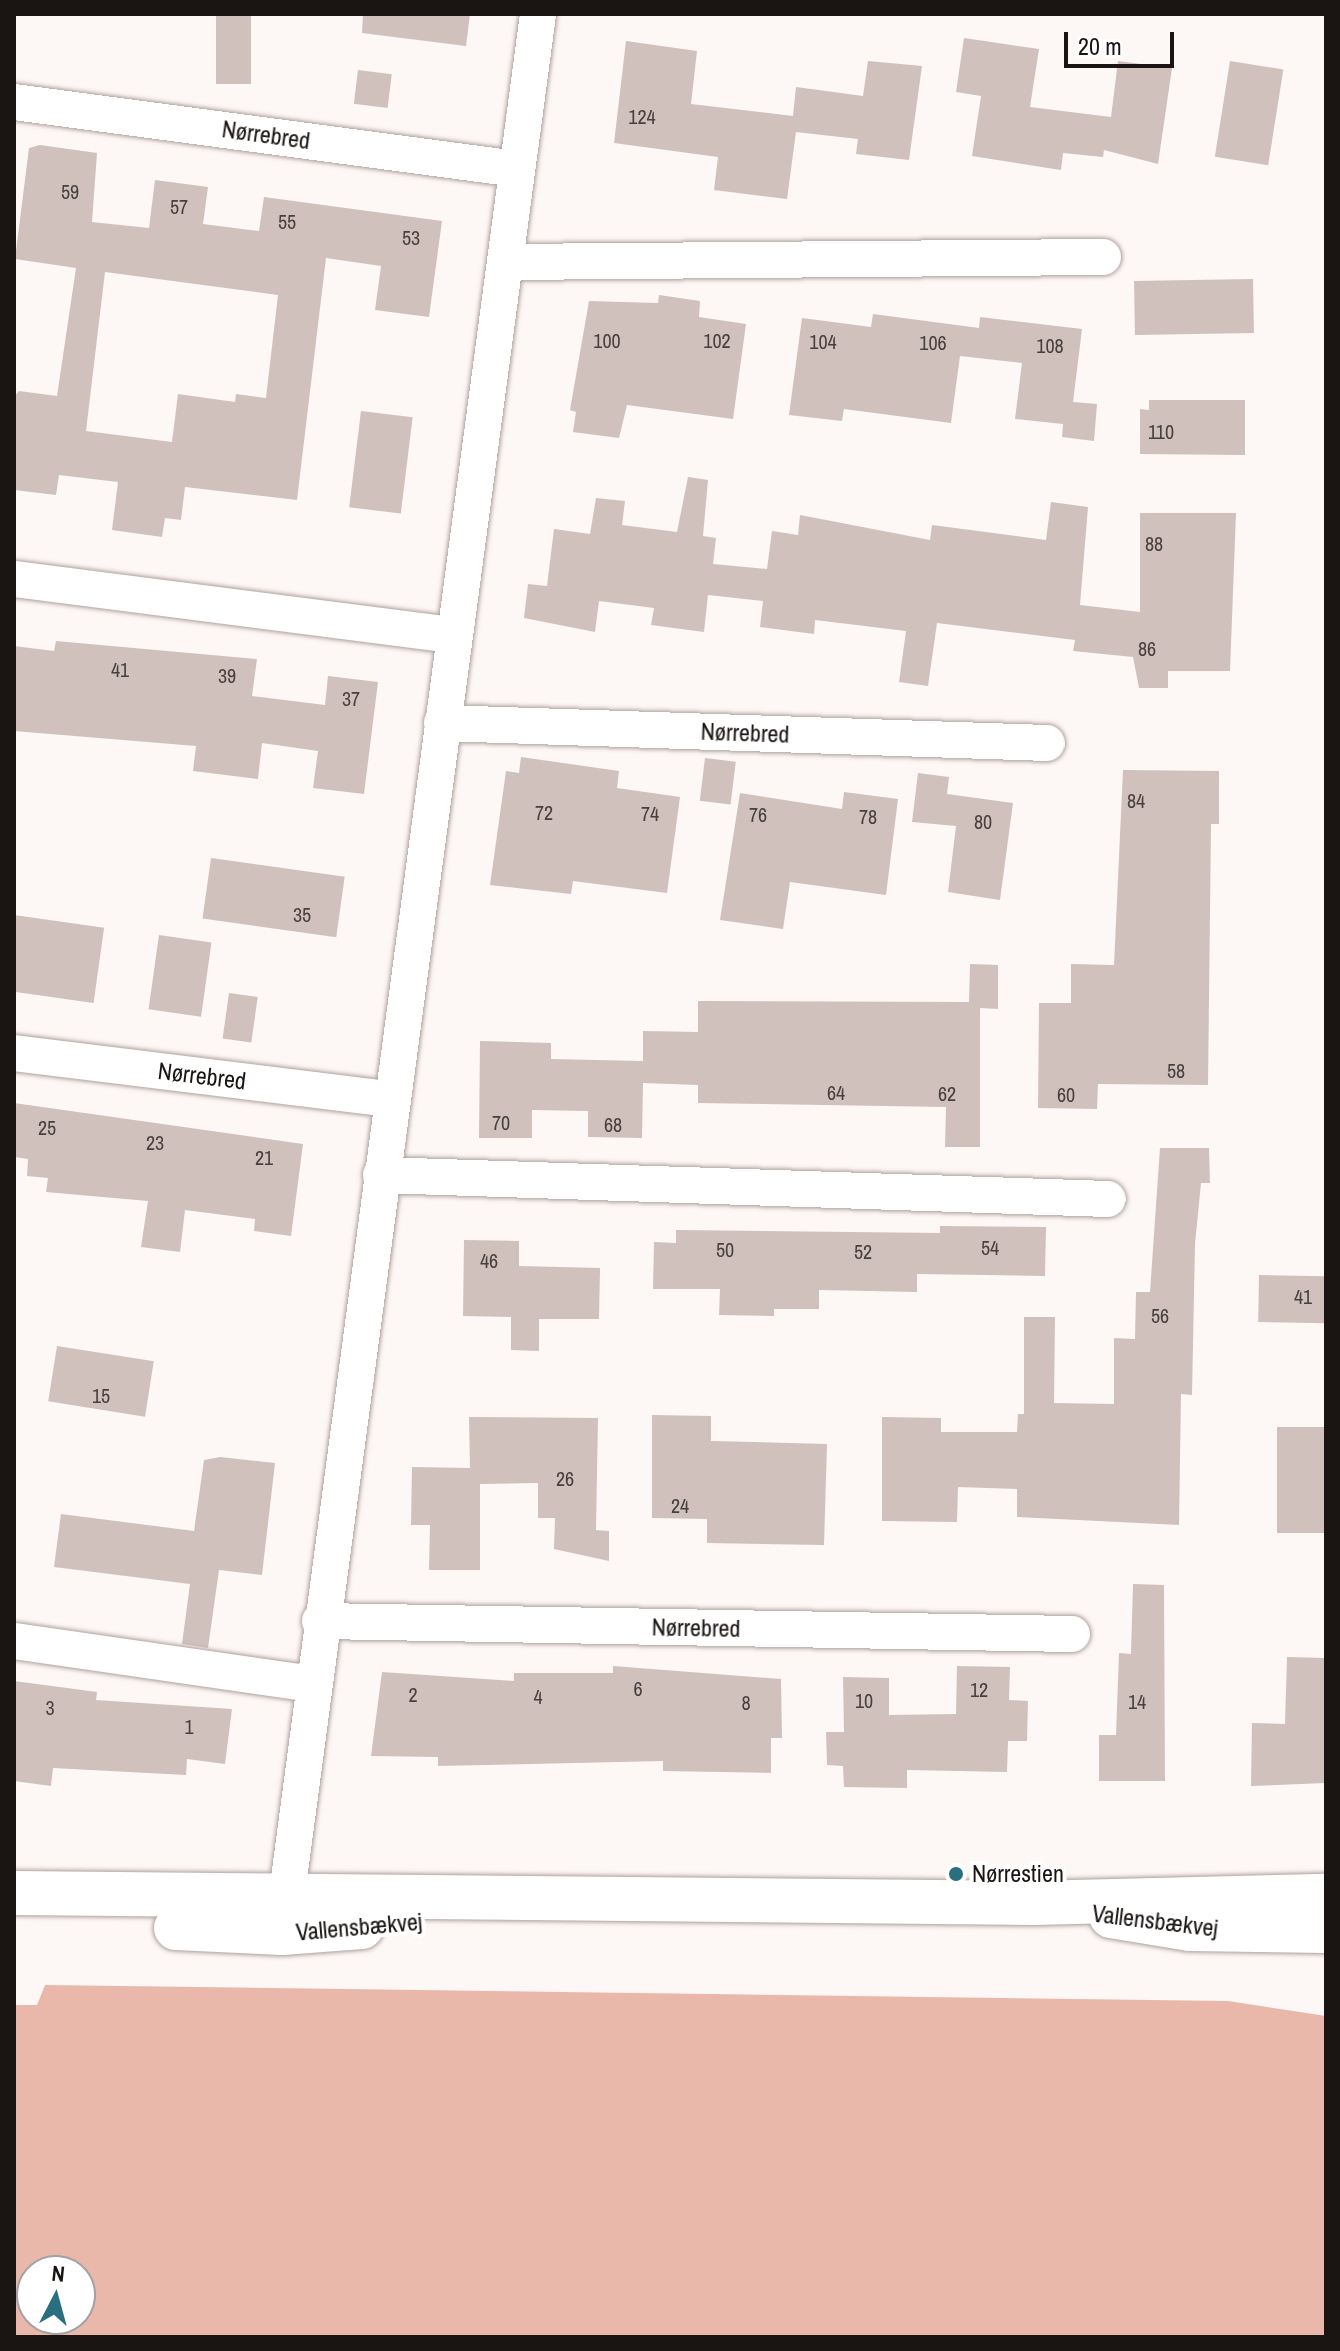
<!DOCTYPE html>
<meta charset="utf-8">
<style>
body{margin:0}
#map{position:relative;width:1340px;height:2351px;overflow:hidden;background:#fdf7f5;font-family:"Archivo Narrow",sans-serif}
div>[style]{position:absolute}
.green>*{inset:0;background:#e9b8ab}
.building>*{inset:0;background:#d0c1bd;transform-origin:0 0}
.roads{filter:drop-shadow(0 0 2px #afa19d) drop-shadow(0 0 2px #afa19d)}
.minor>*{height:36px;margin:-18px;padding:0 18px;transform-origin:18px;border-radius:18px;background:#fff}
.tertiary>*{height:44px;margin:-22px;padding:0 22px;transform-origin:22px;border-radius:22px;background:#fff}
.dots>*{width:22px;height:22px;translate:-50% -50%;box-sizing:border-box;border:4px solid #fff;border-radius:50%}
span{translate:-50% -50%;white-space:nowrap;text-align:center;line-height:1.15;-webkit-text-stroke:8px #fff;paint-order:stroke}
.number-label{font-size:20px;color:#48403e}
.number-label span{-webkit-text-stroke-width:0}
.street-label{font-size:24px;color:#1a1513}
.poi-label{font-size:24px;color:#1a1513}
.left{translate:0 -50%;text-align:left}
.frame{position:absolute;inset:0;border:16px solid #1a1513;pointer-events:none}
.north{position:absolute;left:16px;top:2255px;width:80px;height:80px;box-sizing:border-box;background:#fff;border:2px solid #a3a1a1;border-radius:50%;rotate:6deg;font-size:22px;font-weight:700;line-height:32px;text-align:center;color:#1a1513}
.north::after{content:'';display:block;margin:auto;width:28px;height:36px;background:#2a6f7f;clip-path:polygon(50% 0,100% 100%,50% 72%,0 100%)}
.scale{position:absolute;left:1064px;top:32px;width:110px;height:36px;box-sizing:border-box;border:4px solid #1a1513;border-top:0;padding-left:10px;font-size:24px;line-height:28px;white-space:nowrap;color:#1a1513;-webkit-text-stroke:6px #fff;paint-order:stroke}
</style>
<div id="map">
<div class="green">
<div style="clip-path:polygon(evenodd,45px 1985px,1228px 2001px,1326px 2016px,1326px 2337px,14px 2337px,14px 2005px,37px 2005px,45px 1985px,32px 2271px,80px 2271px,80px 2319px,32px 2319px,32px 2271px)"></div>
</div>
<div class="building">
<div style="left:216px;top:14px;width:35px;height:70px"></div>
<div style="clip-path:polygon(363px 14px,470px 14px,466px 46px,362px 33px)"></div>
<div style="clip-path:polygon(964px 38px,1039px 49px,1030px 107px,1111px 117px,1118px 61px,1172px 68px,1158px 164px,1104px 150px,1103px 157px,1063px 153px,1061px 170px,972px 156px,981px 96px,956px 92px)"></div>
<div style="clip-path:polygon(626px 41px,697px 51px,691px 104px,793px 116px,796px 87px,863px 96px,868px 61px,922px 66px,909px 160px,856px 154px,858px 139px,796px 132px,787px 199px,714px 190px,718px 157px,614px 143px)"></div>
<div style="left:1230px;top:61px;width:54px;height:97px;rotate:9deg"></div>
<div style="left:358px;top:70px;width:34px;height:34px;rotate:7deg"></div>
<div style="clip-path:polygon(evenodd,40px 145px,97px 153px,92px 222px,149px 228px,155px 180px,208px 187px,203px 224px,259px 231px,264px 197px,442px 221px,429px 317px,375px 310px,381px 266px,326px 258px,297px 500px,185px 487px,181px 520px,165px 518px,162px 537px,112px 530px,118px 482px,59px 475px,56px 495px,14px 490px,14px 397px,19px 391px,57px 396px,76px 268px,15px 259px,29px 148px,40px 145px,105px 272px,278px 295px,266px 398px,236px 394px,235px 402px,178px 394px,172px 442px,86px 431px,105px 272px)"></div>
<div style="left:1253px;top:279px;width:54px;height:119px;rotate:89deg"></div>
<div style="clip-path:polygon(659px 295px,700px 301px,699px 317px,746px 324px,733px 419px,627px 405px,619px 438px,573px 432px,576px 412px,570px 410px,589px 301px,658px 303px)"></div>
<div style="clip-path:polygon(873px 314px,979px 328px,980px 317px,1082px 329px,1073px 402px,1097px 404px,1094px 441px,1062px 437px,1063px 424px,1015px 419px,1022px 363px,960px 356px,951px 423px,844px 409px,842px 421px,789px 415px,802px 318px,871px 327px)"></div>
<div style="clip-path:polygon(1149px 400px,1245px 400px,1245px 455px,1140px 454px,1140px 409px,1149px 410px)"></div>
<div style="left:361px;top:411px;width:52px;height:97px;rotate:7deg"></div>
<div style="clip-path:polygon(688px 477px,708px 480px,703px 536px,716px 538px,713px 564px,767px 569px,772px 531px,798px 535px,800px 515px,930px 540px,932px 525px,1046px 540px,1051px 502px,1088px 507px,1080px 605px,1140px 612px,1140px 513px,1236px 513px,1230px 671px,1168px 671px,1168px 688px,1139px 688px,1133px 657px,1073px 651px,1075px 640px,937px 623px,928px 686px,899px 682px,906px 631px,815px 620px,814px 634px,760px 627px,763px 601px,708px 595px,704px 632px,651px 625px,654px 608px,599px 601px,595px 632px,524px 618px,528px 584px,547px 586px,554px 529px,590px 534px,596px 498px,625px 501px,622px 525px,677px 532px)"></div>
<div style="clip-path:polygon(56px 641px,257px 659px,252px 696px,325px 705px,328px 676px,378px 682px,364px 794px,313px 788px,318px 751px,262px 743px,258px 779px,193px 771px,196px 746px,14px 731px,14px 646px,54px 651px)"></div>
<div style="clip-path:polygon(521px 757px,619px 771px,617px 788px,680px 797px,667px 893px,573px 881px,571px 894px,490px 885px,506px 771px,519px 773px)"></div>
<div style="left:705px;top:758px;width:31px;height:43px;rotate:7deg"></div>
<div style="clip-path:polygon(1123px 770px,1219px 771px,1219px 824px,1211px 824px,1208px 1085px,1098px 1084px,1097px 1109px,1038px 1108px,1039px 1003px,1071px 1003px,1071px 964px,1114px 965px)"></div>
<div style="clip-path:polygon(918px 773px,949px 777px,947px 794px,1013px 803px,1000px 900px,948px 892px,956px 826px,912px 822px)"></div>
<div style="clip-path:polygon(844px 792px,898px 799px,886px 895px,790px 882px,783px 929px,720px 920px,740px 793px,842px 809px)"></div>
<div style="left:211px;top:858px;width:135px;height:61px;rotate:8deg"></div>
<div style="left:14px;top:915px;width:91px;height:76px;rotate:8deg"></div>
<div style="left:159px;top:935px;width:53px;height:75px;rotate:8deg"></div>
<div style="clip-path:polygon(970px 964px,998px 965px,998px 1009px,980px 1008px,980px 1147px,945px 1147px,946px 1107px,698px 1103px,698px 1085px,643px 1083px,642px 1138px,588px 1137px,588px 1111px,532px 1110px,532px 1138px,479px 1138px,480px 1041px,551px 1043px,551px 1059px,643px 1061px,643px 1075px,643px 1031px,698px 1032px,698px 1001px,969px 1002px)"></div>
<div style="left:229px;top:993px;width:29px;height:46px;rotate:8deg"></div>
<div style="clip-path:polygon(14px 1103px,303px 1144px,291px 1236px,254px 1231px,255px 1219px,185px 1210px,180px 1252px,141px 1247px,148px 1201px,46px 1192px,48px 1178px,27px 1176px,28px 1159px,14px 1157px)"></div>
<div style="clip-path:polygon(1160px 1148px,1209px 1148px,1210px 1183px,1201px 1183px,1195px 1244px,1192px 1395px,1181px 1394px,1179px 1525px,1017px 1517px,1017px 1489px,958px 1487px,957px 1522px,882px 1521px,882px 1417px,941px 1418px,941px 1432px,1017px 1432px,1018px 1414px,1024px 1414px,1024px 1317px,1055px 1317px,1054px 1403px,1114px 1404px,1114px 1338px,1135px 1339px,1136px 1292px,1150px 1292px)"></div>
<div style="clip-path:polygon(940px 1226px,1046px 1227px,1045px 1276px,917px 1274px,917px 1292px,819px 1290px,819px 1309px,774px 1309px,774px 1316px,719px 1315px,720px 1289px,653px 1289px,654px 1242px,676px 1243px,676px 1230px,940px 1233px)"></div>
<div style="clip-path:polygon(464px 1240px,519px 1241px,519px 1266px,600px 1268px,599px 1319px,539px 1319px,539px 1351px,511px 1350px,511px 1317px,463px 1316px)"></div>
<div style="left:1259px;top:1275px;width:67px;height:47px;rotate:1deg"></div>
<div style="left:57px;top:1346px;width:98px;height:56px;rotate:9deg"></div>
<div style="clip-path:polygon(652px 1415px,711px 1416px,711px 1441px,827px 1444px,824px 1545px,707px 1543px,707px 1519px,652px 1518px)"></div>
<div style="clip-path:polygon(469px 1417px,598px 1418px,596px 1530px,609px 1531px,609px 1561px,554px 1549px,555px 1518px,538px 1518px,538px 1483px,480px 1484px,480px 1570px,429px 1570px,430px 1525px,411px 1525px,412px 1467px,470px 1468px)"></div>
<div style="left:1277px;top:1427px;width:49px;height:106px"></div>
<div style="clip-path:polygon(220px 1457px,275px 1463px,262px 1575px,219px 1570px,208px 1648px,182px 1644px,190px 1584px,54px 1567px,61px 1514px,194px 1531px,204px 1460px)"></div>
<div style="clip-path:polygon(1133px 1584px,1164px 1585px,1165px 1781px,1099px 1781px,1099px 1735px,1116px 1735px,1119px 1653px,1131px 1654px)"></div>
<div style="clip-path:polygon(1287px 1657px,1326px 1658px,1326px 1783px,1251px 1786px,1252px 1723px,1285px 1724px)"></div>
<div style="clip-path:polygon(613px 1666px,781px 1679px,782px 1738px,771px 1738px,771px 1773px,663px 1771px,663px 1761px,438px 1766px,438px 1757px,371px 1756px,382px 1672px,514px 1681px,514px 1673px,613px 1673px)"></div>
<div style="clip-path:polygon(957px 1666px,1010px 1667px,1009px 1700px,1028px 1701px,1027px 1741px,1008px 1741px,1007px 1772px,907px 1770px,907px 1788px,844px 1787px,843px 1766px,827px 1765px,826px 1732px,844px 1732px,843px 1677px,889px 1678px,889px 1715px,956px 1714px)"></div>
<div style="clip-path:polygon(14px 1681px,97px 1692px,96px 1700px,232px 1709px,225px 1764px,187px 1759px,186px 1775px,53px 1768px,51px 1786px,14px 1781px)"></div>
</div>
<div class="roads">
<div class="minor">
<div style="left:14px;top:102px;width:507px;rotate:7.59deg"></div>
<div style="left:505px;top:262px;width:598px;rotate:-0.48deg"></div>
<div style="left:14px;top:579px;width:444px;rotate:7.3deg"></div>
<div style="left:442px;top:723px;width:605px;rotate:1.89deg"></div>
<div style="left:14px;top:1053px;width:380px;rotate:7deg"></div>
<div style="left:381px;top:1175px;width:727px;rotate:1.89deg"></div>
<div style="left:320px;top:1621px;width:752px;rotate:0.99deg"></div>
<div style="left:14px;top:1641px;width:300px;rotate:8.2deg"></div>
<div style="left:283px;top:1923px;width:1926px;rotate:-82.39deg"></div>
</div>
<div class="tertiary">
<div style="left:14px;top:1893px;width:1020px;rotate:0.56deg"></div>
<div style="left:1034px;top:1903px;width:292px;rotate:-1.4deg"></div>
<div style="left:1111px;top:1916px;width:80px;rotate:9.3deg"></div>
<div style="left:1190px;top:1929px;width:136px;rotate:0.8deg"></div>
<div style="left:176px;top:1928px;width:106px;rotate:2.7deg"></div>
<div style="left:282px;top:1933px;width:80px;rotate:-4.3deg"></div>
</div>
</div>
<div class="dots">
<div style="left:956px;top:1874px;background:#2a6f7f"></div>
</div>
<div class="number-label">
<span style="left:642px;top:116px">124</span>
<span style="left:70px;top:191px">59</span>
<span style="left:179px;top:206px">57</span>
<span style="left:287px;top:221px">55</span>
<span style="left:411px;top:237px">53</span>
<span style="left:607px;top:340px">100</span>
<span style="left:717px;top:340px">102</span>
<span style="left:823px;top:341px">104</span>
<span style="left:933px;top:342px">106</span>
<span style="left:1050px;top:345px">108</span>
<span style="left:1161px;top:431px">110</span>
<span style="left:1154px;top:543px">88</span>
<span style="left:1147px;top:648px">86</span>
<span style="left:120px;top:669px">41</span>
<span style="left:227px;top:675px">39</span>
<span style="left:351px;top:698px">37</span>
<span style="left:1136px;top:800px">84</span>
<span style="left:544px;top:812px">72</span>
<span style="left:650px;top:813px">74</span>
<span style="left:758px;top:814px">76</span>
<span style="left:868px;top:816px">78</span>
<span style="left:983px;top:821px">80</span>
<span style="left:302px;top:914px">35</span>
<span style="left:1176px;top:1070px">58</span>
<span style="left:836px;top:1092px">64</span>
<span style="left:947px;top:1093px">62</span>
<span style="left:1066px;top:1094px">60</span>
<span style="left:501px;top:1122px">70</span>
<span style="left:613px;top:1124px">68</span>
<span style="left:47px;top:1127px">25</span>
<span style="left:155px;top:1142px">23</span>
<span style="left:264px;top:1157px">21</span>
<span style="left:990px;top:1247px">54</span>
<span style="left:725px;top:1249px">50</span>
<span style="left:863px;top:1251px">52</span>
<span style="left:489px;top:1260px">46</span>
<span style="left:1303px;top:1296px">41</span>
<span style="left:1160px;top:1315px">56</span>
<span style="left:101px;top:1395px">15</span>
<span style="left:565px;top:1478px">26</span>
<span style="left:680px;top:1505px">24</span>
<span style="left:638px;top:1688px">6</span>
<span style="left:979px;top:1689px">12</span>
<span style="left:413px;top:1694px">2</span>
<span style="left:538px;top:1696px">4</span>
<span style="left:864px;top:1700px">10</span>
<span style="left:1137px;top:1701px">14</span>
<span style="left:746px;top:1702px">8</span>
<span style="left:50px;top:1707px">3</span>
<span style="left:189px;top:1726px">1</span>
</div>
<div class="street-label">
<span style="left:266px;top:135px;rotate:8deg">Nørrebred</span>
<span style="left:745px;top:733px;rotate:2deg">Nørrebred</span>
<span style="left:202px;top:1076px;rotate:7deg">Nørrebred</span>
<span style="left:696px;top:1628px;rotate:1deg">Nørrebred</span>
<span style="left:1155px;top:1921px;rotate:7deg">Vallensbækvej</span>
<span style="left:359px;top:1927px;rotate:-5deg">Vallensbækvej</span>
</div>
<div class="poi-label">
<span class="left" style="left:972px;top:1874px">Nørrestien</span>
</div>
<div class="frame"></div>
<div class="north">N</div>
<div class="scale">20 m</div>
</div>
